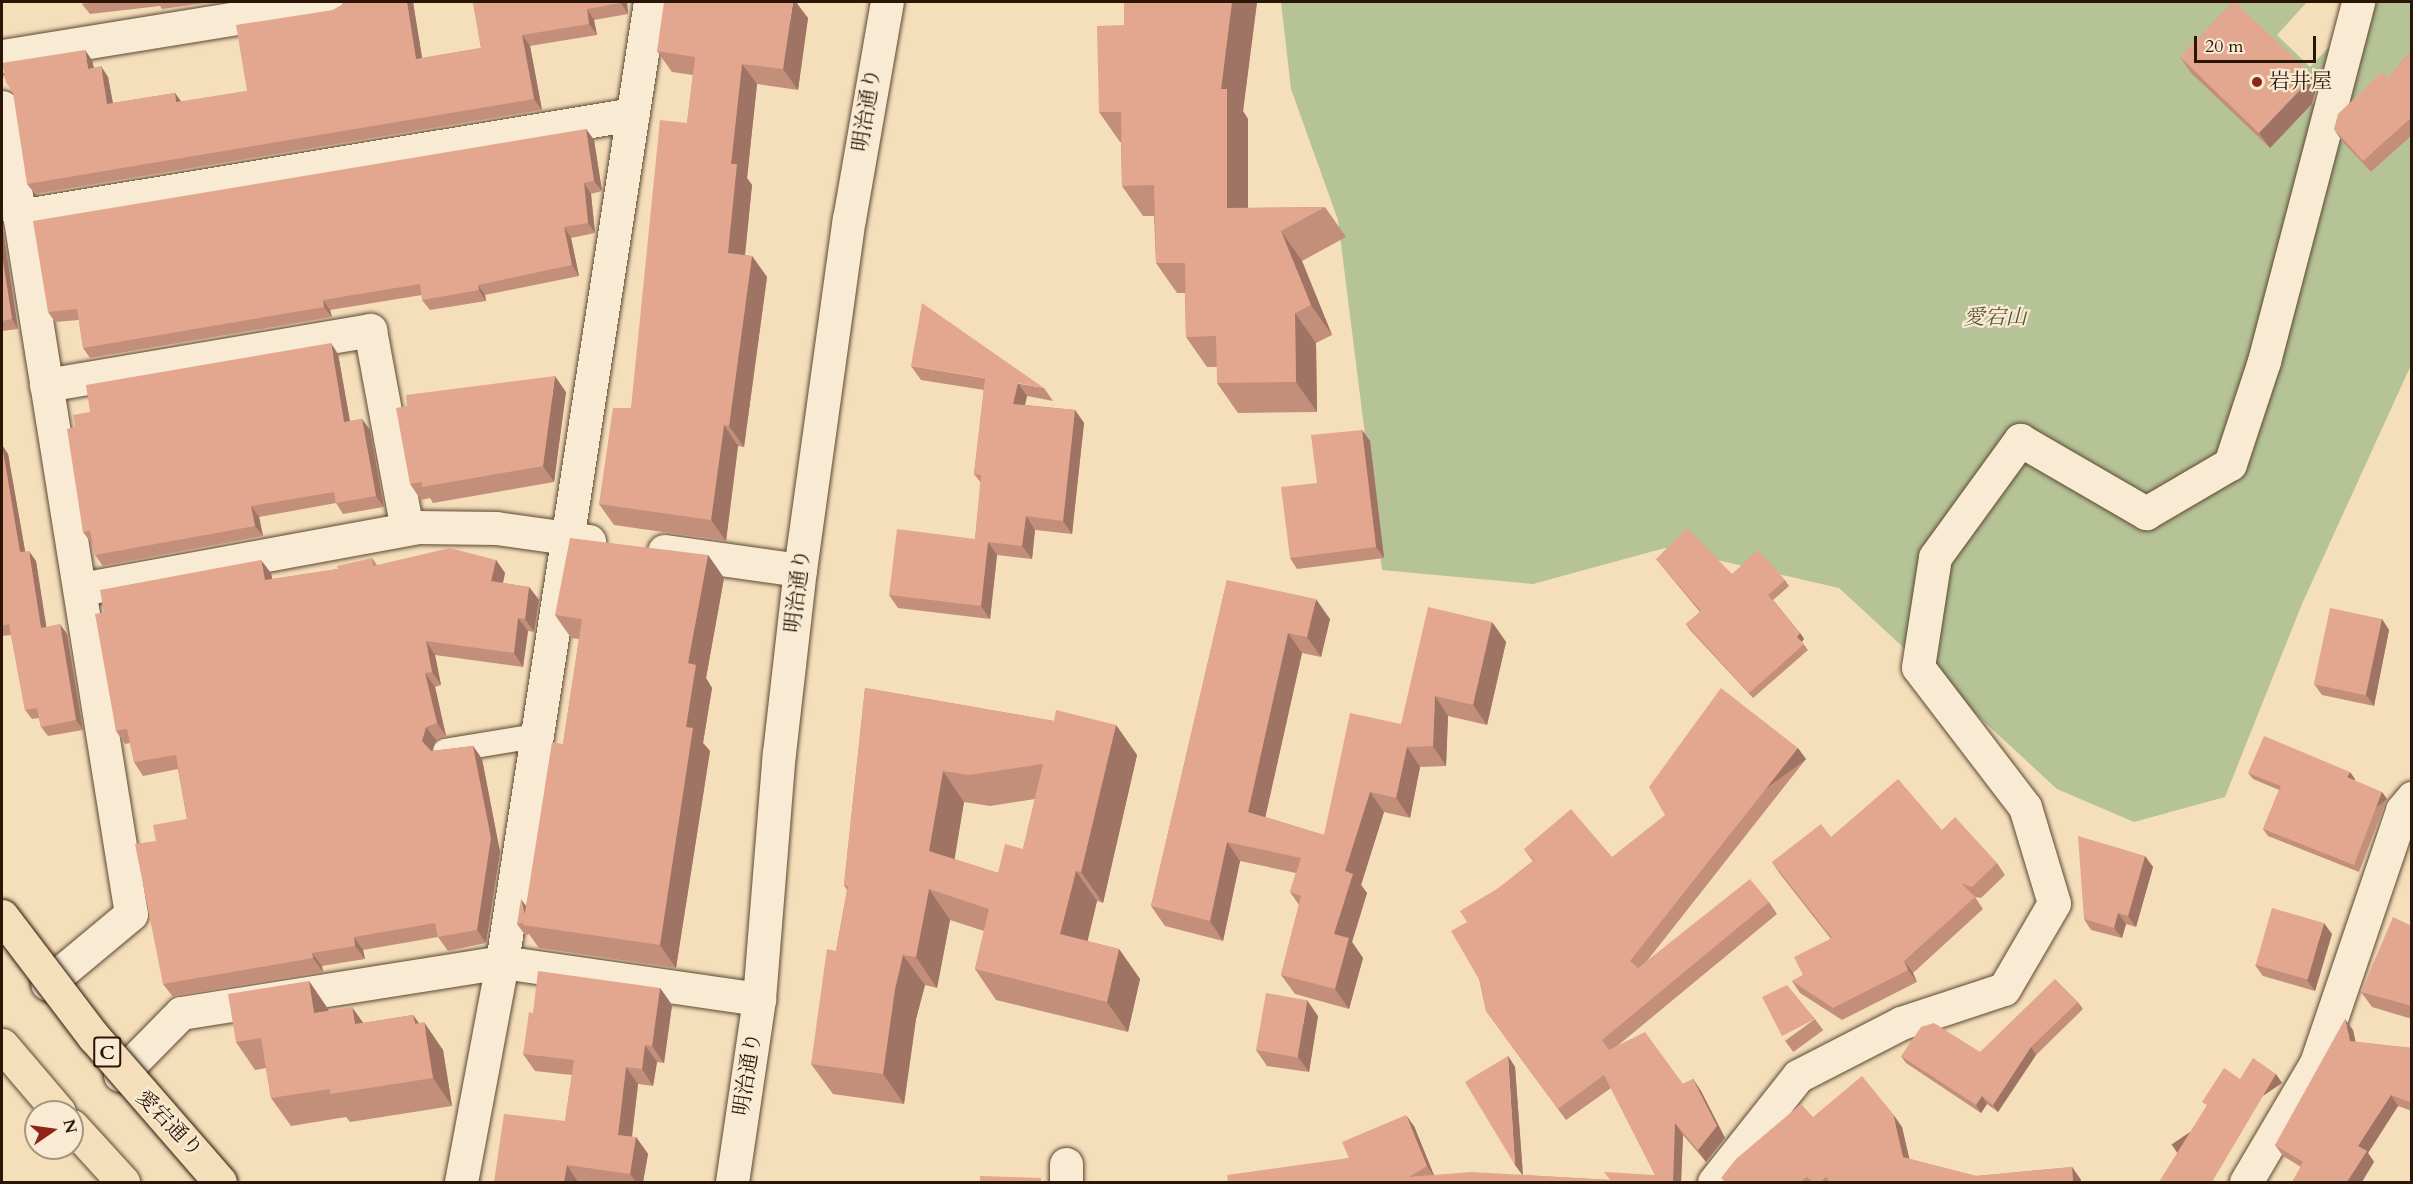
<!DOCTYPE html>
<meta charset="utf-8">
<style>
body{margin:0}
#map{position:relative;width:2413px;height:1184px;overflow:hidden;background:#f5dfbb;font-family:Cardo,"Noto Serif JP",serif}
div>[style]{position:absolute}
.green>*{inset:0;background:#b5c396}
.roads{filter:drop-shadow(0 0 2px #5d4834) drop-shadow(0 0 2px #5d4834)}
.lane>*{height:24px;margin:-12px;padding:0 12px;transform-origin:12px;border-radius:12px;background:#f8ead3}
.street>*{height:33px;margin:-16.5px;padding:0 16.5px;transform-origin:16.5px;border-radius:16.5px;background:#f8ead3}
.secondary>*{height:33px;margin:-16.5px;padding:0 16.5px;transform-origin:16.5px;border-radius:16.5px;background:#f8ead3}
.highway>*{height:33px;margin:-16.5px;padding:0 16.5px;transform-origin:16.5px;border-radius:16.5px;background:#f5dfbb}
.bridges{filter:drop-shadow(0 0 2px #2a1507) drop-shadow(0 0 2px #2a1507)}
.highway-bridge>*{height:33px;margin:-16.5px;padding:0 16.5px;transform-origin:16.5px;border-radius:16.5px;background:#f5dfbb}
.wall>*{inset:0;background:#c38f7b;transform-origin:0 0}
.shaded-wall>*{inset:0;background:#9f7464;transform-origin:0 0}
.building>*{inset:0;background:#e3a68f;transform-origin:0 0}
.dots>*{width:16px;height:16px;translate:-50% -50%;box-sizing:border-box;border:3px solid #f8ead3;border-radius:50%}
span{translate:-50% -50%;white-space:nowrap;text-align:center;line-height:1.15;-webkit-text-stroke:4.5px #f8ead3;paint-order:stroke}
.shield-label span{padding:2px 4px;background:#f8ead3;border:2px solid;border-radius:4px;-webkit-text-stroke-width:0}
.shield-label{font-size:20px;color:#2a1507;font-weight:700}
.poi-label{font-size:21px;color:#2a1507}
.left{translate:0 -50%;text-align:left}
.street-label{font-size:21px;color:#2a1507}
.park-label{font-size:21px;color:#5b5239;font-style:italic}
.frame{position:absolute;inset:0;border:3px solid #2a1507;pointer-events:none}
.north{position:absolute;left:24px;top:1100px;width:60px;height:60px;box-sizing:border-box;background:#f8ead3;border:2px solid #a69581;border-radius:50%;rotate:77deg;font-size:16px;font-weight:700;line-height:24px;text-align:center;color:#2a1507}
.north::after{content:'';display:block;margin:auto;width:21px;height:27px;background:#8f2418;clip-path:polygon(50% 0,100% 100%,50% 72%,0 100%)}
.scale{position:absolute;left:2194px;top:36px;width:122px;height:27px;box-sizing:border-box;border:3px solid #2a1507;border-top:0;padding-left:8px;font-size:18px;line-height:21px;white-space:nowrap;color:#2a1507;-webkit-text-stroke:4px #f8ead3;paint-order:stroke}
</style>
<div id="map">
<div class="green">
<div style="clip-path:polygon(evenodd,1281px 2px,2307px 2px,2277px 35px,2310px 67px,2372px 2px,2411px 2px,2411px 70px,2336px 134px,2371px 172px,2411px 135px,2411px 365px,2302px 604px,2225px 797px,2134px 822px,2057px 789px,1839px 588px,1665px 548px,1533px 584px,1382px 570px,1338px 220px,1291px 89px,1281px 2px,2245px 16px,2324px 92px,2270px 148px,2245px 16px)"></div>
</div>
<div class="roads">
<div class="lane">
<div style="left:445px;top:751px;width:92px;rotate:-9.4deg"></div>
</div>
<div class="street">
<div style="left:2px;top:56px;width:339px;rotate:-9.2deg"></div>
<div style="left:2px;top:107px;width:817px;rotate:80.92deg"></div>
<div style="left:131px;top:914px;width:109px;rotate:140.2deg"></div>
<div style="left:19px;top:216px;width:622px;rotate:-9.43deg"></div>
<div style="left:46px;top:385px;width:329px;rotate:-9.6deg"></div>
<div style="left:370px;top:330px;width:202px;rotate:79.5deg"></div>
<div style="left:664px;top:551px;width:137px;rotate:8deg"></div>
<div style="left:81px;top:589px;width:343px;rotate:-10.4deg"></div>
<div style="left:418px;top:527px;width:78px;rotate:0.7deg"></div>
<div style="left:496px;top:528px;width:94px;rotate:8deg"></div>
<div style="left:120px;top:1075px;width:87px;rotate:-45.5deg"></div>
<div style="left:181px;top:1013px;width:325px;rotate:-9deg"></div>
<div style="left:502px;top:962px;width:260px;rotate:8.2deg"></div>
<div style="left:461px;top:1182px;width:224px;rotate:-79.4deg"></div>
<div style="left:502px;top:962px;width:971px;rotate:-81.24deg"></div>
<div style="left:1066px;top:1182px;width:18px;rotate:-90deg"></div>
<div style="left:1714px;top:1182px;width:135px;rotate:-51.6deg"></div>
<div style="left:1798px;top:1076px;width:116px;rotate:-27.2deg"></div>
<div style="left:1901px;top:1023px;width:108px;rotate:-18.3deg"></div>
<div style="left:2004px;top:989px;width:99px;rotate:-59.8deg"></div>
<div style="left:2054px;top:903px;width:100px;rotate:-106.8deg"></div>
<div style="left:2025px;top:807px;width:176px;rotate:-127.4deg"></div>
<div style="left:1918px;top:667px;width:111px;rotate:-81.2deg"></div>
<div style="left:1935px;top:557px;width:145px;rotate:-54deg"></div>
<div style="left:2020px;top:440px;width:146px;rotate:30.1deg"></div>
<div style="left:2146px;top:513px;width:97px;rotate:-30.3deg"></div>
<div style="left:2230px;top:464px;width:108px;rotate:-71.7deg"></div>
<div style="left:2264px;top:361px;width:371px;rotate:-75.3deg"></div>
<div style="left:2246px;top:1182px;width:138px;rotate:-59.5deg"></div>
<div style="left:2316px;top:1063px;width:267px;rotate:-71.2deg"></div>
<div style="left:2402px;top:810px;width:16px;rotate:-50deg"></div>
</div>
<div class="secondary">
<div style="left:732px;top:1182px;width:185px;rotate:-81.6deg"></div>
<div style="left:759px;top:999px;width:247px;rotate:-85.4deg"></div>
<div style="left:779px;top:753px;width:184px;rotate:-83.5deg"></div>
<div style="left:800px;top:570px;width:354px;rotate:-82.1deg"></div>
<div style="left:849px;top:219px;width:220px;rotate:-80.1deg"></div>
</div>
<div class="highway">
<div style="left:2px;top:1045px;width:88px;rotate:49.6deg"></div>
<div style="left:72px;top:1126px;width:76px;rotate:47.7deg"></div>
</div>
</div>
<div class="bridges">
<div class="highway-bridge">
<div style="left:2px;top:916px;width:152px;rotate:52.8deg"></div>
<div style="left:94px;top:1037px;width:192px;rotate:49deg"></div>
</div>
</div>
<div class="wall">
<div style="clip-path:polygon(82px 2px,213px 2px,162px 9px,160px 6px,90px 14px,82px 4px)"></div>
<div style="clip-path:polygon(343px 2px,413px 2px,422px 58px,481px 48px,473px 2px,627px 2px,628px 14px,594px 20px,597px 35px,530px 46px,542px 110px,35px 194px,27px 184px,92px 60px,94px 68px,108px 77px,113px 103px,175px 93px,181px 102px,247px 91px,333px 10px,342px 5px)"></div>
<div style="clip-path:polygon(1124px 2px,1257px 2px,1243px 111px,1248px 119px,1248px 208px,1325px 207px,1346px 237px,1302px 261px,1332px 335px,1316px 343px,1317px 412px,1238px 413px,1217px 383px,1217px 367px,1207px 367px,1186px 337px,1185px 293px,1177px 293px,1156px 263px,1154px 216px,1143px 216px,1122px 186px,1121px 142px,1120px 142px,1099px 112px,1124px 25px)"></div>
<div style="clip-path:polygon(808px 18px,798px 90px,757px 84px,747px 178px,752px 185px,745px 255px,752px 256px,767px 277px,744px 447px,738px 446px,726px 541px,614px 525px,599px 504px,631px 408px,687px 123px,693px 75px,672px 72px,657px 51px)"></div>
<div style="clip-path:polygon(2412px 50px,2412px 135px,2371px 172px,2341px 140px,2334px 129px,2388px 78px)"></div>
<div style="clip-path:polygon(2180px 57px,2306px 69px,2317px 85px,2312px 104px,2270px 148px,2191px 73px)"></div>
<div style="clip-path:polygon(586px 129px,594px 140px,602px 191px,591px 194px,595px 233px,571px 238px,579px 276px,485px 295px,486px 301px,430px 310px,422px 300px,422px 295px,330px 310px,332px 317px,90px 358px,83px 348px,79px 320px,55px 322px,48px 312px)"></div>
<div style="clip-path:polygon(2px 223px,18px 329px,2px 331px)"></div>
<div style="clip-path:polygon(338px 354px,350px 421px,362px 419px,370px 430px,384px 507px,343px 514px,336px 503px,259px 517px,263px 536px,103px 566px,95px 555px,92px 543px,91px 543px,83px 532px,75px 427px,90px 412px)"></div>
<div style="clip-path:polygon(911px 366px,1044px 388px,1053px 401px,1027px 396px,1025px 405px,1075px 410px,1084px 423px,1072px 534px,1035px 530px,1032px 559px,997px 555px,990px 619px,898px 608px,889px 595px,975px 539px,981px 483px,974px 474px,984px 390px,921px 380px)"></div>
<div style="clip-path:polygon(566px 392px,554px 482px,433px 503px,430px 498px,421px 500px,410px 484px)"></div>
<div style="clip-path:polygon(1362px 430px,1370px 441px,1384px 558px,1297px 569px,1290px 558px,1317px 483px)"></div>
<div style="clip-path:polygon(2px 445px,8px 454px,25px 551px,36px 561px,46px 627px,67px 634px,83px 730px,48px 736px,41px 727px,39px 718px,32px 719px,25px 710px,11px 635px,2px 636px)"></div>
<div style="clip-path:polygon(708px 555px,724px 578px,706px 678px,712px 688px,703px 743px,710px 751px,676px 968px,539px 948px,529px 934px,525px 935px,517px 924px,526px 906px,563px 744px,579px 639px,571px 638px,555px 615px)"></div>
<div style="clip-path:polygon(372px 558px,377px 565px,496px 560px,505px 573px,503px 583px,529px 587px,539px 600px,534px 632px,528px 631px,523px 667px,435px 655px,441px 685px,435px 687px,446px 736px,436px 740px,432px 751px,473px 746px,482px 759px,500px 852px,486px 943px,448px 951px,438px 937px,363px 950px,365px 959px,322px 966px,323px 972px,173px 997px,163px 984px,156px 841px,187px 819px,178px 769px,143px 776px,134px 762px,130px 743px,125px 744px,116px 731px,104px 612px,271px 573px,272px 579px,338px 569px)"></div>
<div style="clip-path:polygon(1656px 559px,1732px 574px,1785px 580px,1789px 586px,1773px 600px,1800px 633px,1804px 639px,1802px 642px,1808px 650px,1753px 698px,1690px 630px,1686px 624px,1700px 612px)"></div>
<div style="clip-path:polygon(1227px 580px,1330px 619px,1321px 657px,1302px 653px,1265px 817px,1324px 835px,1401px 724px,1492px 622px,1506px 642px,1487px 725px,1448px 716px,1446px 766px,1420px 767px,1410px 818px,1384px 812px,1361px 885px,1367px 893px,1352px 942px,1363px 958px,1349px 1009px,1295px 994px,1281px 975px,1299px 905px,1290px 892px,1296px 873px,1240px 861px,1223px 941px,1165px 926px,1151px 906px)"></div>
<div style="clip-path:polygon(2382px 619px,2389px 630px,2374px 706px,2322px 695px,2314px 684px)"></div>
<div style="clip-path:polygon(evenodd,865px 688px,1054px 721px,1116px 725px,1137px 755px,1103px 903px,1097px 901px,1087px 941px,1119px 949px,1140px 979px,1128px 1032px,996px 1000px,975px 969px,984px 931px,950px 920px,937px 988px,925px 985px,916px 1019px,904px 1104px,833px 1094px,811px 1064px,836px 951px,847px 890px,844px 885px,865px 688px,1035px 799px,1023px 849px,998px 873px,954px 859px,964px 802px,990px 806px,1035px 799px)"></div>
<div style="clip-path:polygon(1806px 759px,1647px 961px,1769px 902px,1777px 914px,1616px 1047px,1683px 1084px,1693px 1079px,1701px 1091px,1725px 1138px,1706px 1162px,1683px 1135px,1681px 1182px,1228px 1182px,1349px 1158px,1414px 1126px,1434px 1175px,1523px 1175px,1508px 1056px,1515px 1067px,1523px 1175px,1610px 1180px,1655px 1175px,1611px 1088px,1566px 1120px,1486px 1011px,1467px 922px,1500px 887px,1533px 861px,1524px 849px,1612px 857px)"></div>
<div style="clip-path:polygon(2248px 773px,2355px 779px,2354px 780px,2387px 799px,2359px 872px,2268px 836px,2263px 829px,2279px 790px,2253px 779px)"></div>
<div style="clip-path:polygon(1942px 830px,1997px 863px,2005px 875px,1981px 898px,1975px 897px,1983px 909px,1913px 973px,1917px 982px,1842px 1020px,1800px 993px,1792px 981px,1803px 975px,1831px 939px,1780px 874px,1772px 862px)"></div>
<div style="clip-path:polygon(2145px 856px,2153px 867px,2136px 927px,2126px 924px,2122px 938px,2091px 930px,2084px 919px)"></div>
<div style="clip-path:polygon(2412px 926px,2412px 1019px,2372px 1007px,2361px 992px)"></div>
<div style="clip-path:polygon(2332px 934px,2315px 991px,2263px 976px,2255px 965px)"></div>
<div style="clip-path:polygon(309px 981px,328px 1009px,329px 1011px,363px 1023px,413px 1015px,419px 1023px,443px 1050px,452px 1106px,350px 1122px,346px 1117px,291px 1126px,271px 1098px,266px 1068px,255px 1070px,236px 1042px)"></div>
<div style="clip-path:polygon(660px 988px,672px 1005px,664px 1063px,657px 1062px,653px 1086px,638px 1084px,632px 1137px,636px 1137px,648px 1154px,643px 1182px,494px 1182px,565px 1121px,572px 1075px,535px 1071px,523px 1054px,533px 1013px)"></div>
<div style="clip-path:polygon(2078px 1002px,2083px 1009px,2036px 1055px,1998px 1112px,1987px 1104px,1981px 1113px,1906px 1063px,1901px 1056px,1980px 1052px)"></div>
<div style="clip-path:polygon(1318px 1016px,1309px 1072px,1267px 1066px,1256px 1050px)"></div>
<div style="left:1815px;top:1019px;width:14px;height:37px;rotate:54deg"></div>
<div style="clip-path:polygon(2353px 1030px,2355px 1042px,2412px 1048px,2412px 1111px,2398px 1106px,2368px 1153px,2374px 1162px,2301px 1167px,2283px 1156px,2275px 1145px)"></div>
<div style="clip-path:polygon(1813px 1117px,1902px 1127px,1909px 1159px,1976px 1176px,2072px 1167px,2081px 1180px,2081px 1182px,1724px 1182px)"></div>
</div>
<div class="shaded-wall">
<div style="clip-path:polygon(407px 2px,413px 2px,424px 70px,416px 59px)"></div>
<div style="clip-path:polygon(621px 2px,627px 2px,628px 14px,621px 3px)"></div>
<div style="clip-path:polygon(793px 2px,796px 2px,808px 18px,798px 90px,783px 69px)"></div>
<div style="clip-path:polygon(1232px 2px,1257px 2px,1243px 111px,1248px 119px,1248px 238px,1227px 208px,1221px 89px)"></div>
<div style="clip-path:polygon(587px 9px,594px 20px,597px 35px,589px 24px)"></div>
<div style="clip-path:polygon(522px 35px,530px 46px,542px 110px,534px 99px)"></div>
<div style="clip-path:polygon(85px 50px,92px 60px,96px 79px,88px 69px)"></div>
<div style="clip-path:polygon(742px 64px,757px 84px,747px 178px,752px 185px,743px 274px,728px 253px,731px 164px)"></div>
<div style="clip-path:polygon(101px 66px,108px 77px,115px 115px,107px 104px)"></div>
<div style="clip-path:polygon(2306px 69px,2317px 85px,2312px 104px,2270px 148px,2259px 133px)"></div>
<div style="clip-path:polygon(175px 93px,183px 104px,176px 102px)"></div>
<div style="clip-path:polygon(586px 129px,594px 140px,602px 191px,594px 181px)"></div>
<div style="clip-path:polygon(584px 183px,591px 194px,595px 233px,588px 223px)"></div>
<div style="clip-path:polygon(2px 223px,18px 329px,12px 319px,2px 255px)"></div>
<div style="clip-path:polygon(564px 227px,571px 238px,579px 276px,572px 265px)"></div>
<div style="clip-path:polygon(1281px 231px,1302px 261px,1332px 335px,1311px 305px)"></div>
<div style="clip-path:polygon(752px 256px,767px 277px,744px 447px,729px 426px)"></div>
<div style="clip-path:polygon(478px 285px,485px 295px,486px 301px,479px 290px)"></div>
<div style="clip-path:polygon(323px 300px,330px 310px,332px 317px,324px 307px)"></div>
<div style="clip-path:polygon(1295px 313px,1316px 343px,1317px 412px,1296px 382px)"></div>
<div style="clip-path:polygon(331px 343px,338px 354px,352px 433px,344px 422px)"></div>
<div style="clip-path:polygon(555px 376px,566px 392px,554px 482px,543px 466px)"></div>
<div style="clip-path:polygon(1018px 383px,1027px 396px,1022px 417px,1013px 404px)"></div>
<div style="clip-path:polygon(1075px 410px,1084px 423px,1072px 534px,1063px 521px)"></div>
<div style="clip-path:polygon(362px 419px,370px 430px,384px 507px,376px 496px)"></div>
<div style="clip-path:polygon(724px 425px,738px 446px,726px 541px,711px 520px)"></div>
<div style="clip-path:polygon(1362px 430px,1370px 441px,1384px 558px,1376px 547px)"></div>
<div style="clip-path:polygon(2px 445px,8px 454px,27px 562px,20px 552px)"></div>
<div style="clip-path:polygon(251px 506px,259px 517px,263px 536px,255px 526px)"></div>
<div style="clip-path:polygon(1026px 516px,1035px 530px,1032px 559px,1022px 546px)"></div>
<div style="clip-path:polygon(988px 542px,997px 555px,990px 619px,981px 606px)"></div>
<div style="clip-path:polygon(29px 551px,36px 561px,48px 637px,41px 628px)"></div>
<div style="clip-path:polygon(708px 555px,724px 578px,706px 678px,712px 688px,703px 743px,710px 751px,676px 968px,660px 945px,686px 727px,688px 663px)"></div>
<div style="clip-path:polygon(261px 560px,271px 573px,275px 593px,265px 580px)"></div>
<div style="clip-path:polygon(496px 560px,505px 573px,500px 595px,491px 581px)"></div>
<div style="clip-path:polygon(529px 587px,539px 600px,534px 632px,525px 619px)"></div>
<div style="clip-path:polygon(1316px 599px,1330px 619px,1321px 657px,1307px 637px)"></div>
<div style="clip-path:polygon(518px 618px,528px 631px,523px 667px,514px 653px)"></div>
<div style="clip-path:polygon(2382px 619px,2389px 630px,2374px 706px,2366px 695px)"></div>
<div style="clip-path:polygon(1492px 622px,1506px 642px,1487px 725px,1473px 705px)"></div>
<div style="clip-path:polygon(60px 624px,67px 634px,83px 730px,76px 720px)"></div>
<div style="clip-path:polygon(1288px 633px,1302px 653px,1262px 832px,1248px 812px)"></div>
<div style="clip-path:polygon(1800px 633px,1804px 639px,1801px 642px,1797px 637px)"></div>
<div style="clip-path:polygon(426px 641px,435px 655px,441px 685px,432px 672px)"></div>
<div style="clip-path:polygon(425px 673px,435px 687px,446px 736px,437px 723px)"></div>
<div style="clip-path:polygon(1435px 696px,1448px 716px,1446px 766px,1433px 746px)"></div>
<div style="clip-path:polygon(1116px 725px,1137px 755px,1103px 903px,1081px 872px)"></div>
<div style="clip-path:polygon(426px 727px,436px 740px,431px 754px,422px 741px)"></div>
<div style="clip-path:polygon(473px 746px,482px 759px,500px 852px,486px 943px,477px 930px)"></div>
<div style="clip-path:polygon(1407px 747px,1420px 767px,1410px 818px,1396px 798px)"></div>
<div style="left:1798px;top:748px;width:14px;height:271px;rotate:54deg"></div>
<div style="clip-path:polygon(943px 771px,964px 802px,951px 881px,929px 851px)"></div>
<div style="clip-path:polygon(2350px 772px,2355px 779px,2352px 784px,2347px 777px)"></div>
<div style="clip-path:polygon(1370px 792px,1384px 812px,1361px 885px,1367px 893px,1352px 942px,1363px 958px,1349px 1009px,1335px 989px,1334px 934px,1345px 871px)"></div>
<div style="left:2382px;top:792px;width:9px;height:78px;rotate:54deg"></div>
<div style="clip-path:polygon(1227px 842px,1240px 861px,1223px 941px,1210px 921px)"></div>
<div style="clip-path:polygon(2145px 856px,2153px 867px,2136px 927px,2128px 916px)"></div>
<div style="clip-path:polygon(1076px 871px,1097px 901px,1082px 965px,1060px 934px)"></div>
<div style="clip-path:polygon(929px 889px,950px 920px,937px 988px,916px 957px)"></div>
<div style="clip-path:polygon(521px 899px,529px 910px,526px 923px)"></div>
<div style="clip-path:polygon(2118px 913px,2126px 924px,2122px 938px,2114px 928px)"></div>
<div style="clip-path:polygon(2324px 923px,2332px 934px,2315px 991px,2307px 980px)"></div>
<div style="clip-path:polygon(354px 937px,363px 950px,365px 959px,355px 946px)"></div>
<div style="clip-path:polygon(1119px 949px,1140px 979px,1128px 1032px,1107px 1002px)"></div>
<div style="clip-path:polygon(312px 953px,322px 966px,323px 972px,313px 958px)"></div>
<div style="clip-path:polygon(903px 955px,925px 985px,916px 1019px,904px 1104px,883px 1074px,895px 989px)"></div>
<div style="clip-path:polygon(1904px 961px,1913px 973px,1917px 982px,1908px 970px)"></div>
<div style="clip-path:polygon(309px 981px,328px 1009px,334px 1041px,314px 1013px)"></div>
<div style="clip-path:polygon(660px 988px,672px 1005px,664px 1063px,652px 1046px)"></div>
<div style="clip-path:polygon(1307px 1000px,1318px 1016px,1309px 1072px,1298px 1057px)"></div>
<div style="clip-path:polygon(352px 1007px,372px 1035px,355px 1024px)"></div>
<div style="clip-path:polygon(413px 1015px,426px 1033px,424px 1022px,443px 1050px,452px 1106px,433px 1078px)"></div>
<div style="clip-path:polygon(2345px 1019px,2353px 1030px,2358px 1052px,2350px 1041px)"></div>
<div style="clip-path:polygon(645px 1045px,657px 1062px,653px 1086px,642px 1069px)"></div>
<div style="clip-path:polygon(2031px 1047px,2036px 1055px,1998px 1112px,1993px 1105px)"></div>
<div style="clip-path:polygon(1508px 1056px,1515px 1067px,1523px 1176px,1515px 1165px)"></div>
<div style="clip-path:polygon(626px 1067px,638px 1084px,630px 1152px,618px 1135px)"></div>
<div style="left:2276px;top:1074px;width:11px;height:126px;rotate:56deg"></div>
<div style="clip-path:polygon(1693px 1079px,1701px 1091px,1725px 1138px,1706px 1162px,1698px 1150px)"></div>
<div style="clip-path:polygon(2391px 1095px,2398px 1106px,2368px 1153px,2374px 1162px,2362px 1182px,2347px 1182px,2358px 1146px)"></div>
<div style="clip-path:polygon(1982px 1096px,1987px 1104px,1981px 1113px,1976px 1105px)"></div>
<div style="clip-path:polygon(1893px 1114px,1902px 1127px,1912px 1170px,1903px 1157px)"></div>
<div style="clip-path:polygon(1406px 1115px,1414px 1126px,1435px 1178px,1427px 1166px)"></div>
<div style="clip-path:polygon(1675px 1123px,1683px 1135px,1681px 1182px,1673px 1182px)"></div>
<div style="clip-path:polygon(636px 1137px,648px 1154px,643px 1182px,636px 1182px,630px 1174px)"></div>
<div style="clip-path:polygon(567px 1165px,578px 1182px,564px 1182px)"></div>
<div style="clip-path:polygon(2072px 1167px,2081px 1180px,2081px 1182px,2073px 1182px)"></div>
</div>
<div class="building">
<div style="clip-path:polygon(82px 2px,100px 2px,82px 4px)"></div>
<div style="clip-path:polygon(343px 2px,407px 2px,416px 59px,481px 48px,473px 2px,621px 2px,621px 3px,587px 9px,589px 24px,522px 35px,534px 99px,27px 184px,13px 93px,6px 82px,2px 63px,85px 50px,88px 69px,101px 66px,107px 104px,175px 93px,176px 102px,247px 91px,236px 25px,333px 10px,342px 5px)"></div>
<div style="clip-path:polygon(664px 2px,793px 2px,783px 69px,742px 64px,731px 164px,737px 164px,728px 253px,752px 256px,729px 426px,724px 425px,711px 520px,599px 504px,613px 408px,631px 408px,660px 120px,687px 123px,695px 57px,657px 51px)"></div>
<div style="clip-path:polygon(1124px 2px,1232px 2px,1221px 89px,1227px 89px,1227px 208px,1325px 207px,1281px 231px,1311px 305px,1295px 313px,1296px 382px,1217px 383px,1216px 336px,1186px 337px,1185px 263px,1156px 263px,1154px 185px,1122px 186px,1121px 112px,1099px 112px,1097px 26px,1124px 25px)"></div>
<div style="clip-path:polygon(2233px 2px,2235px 2px,2306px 69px,2301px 89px,2259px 133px,2180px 57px)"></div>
<div style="clip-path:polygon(2412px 50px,2412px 117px,2363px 161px,2334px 129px,2338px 114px,2382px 72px,2388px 78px)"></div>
<div style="clip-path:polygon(586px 129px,594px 181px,584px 183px,588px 223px,564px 227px,572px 265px,478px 285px,479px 290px,422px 300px,420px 284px,323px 300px,324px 307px,83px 348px,77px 309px,48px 312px,33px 221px)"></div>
<div style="clip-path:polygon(2px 255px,12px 319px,2px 321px)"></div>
<div style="clip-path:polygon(922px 303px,1044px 388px,1018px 383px,1013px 404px,1075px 410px,1063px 521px,1026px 516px,1022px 546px,988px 542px,981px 606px,889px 595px,897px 529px,975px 539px,981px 475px,974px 474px,985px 378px,911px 366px)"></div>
<div style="clip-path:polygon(331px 343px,344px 422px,362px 419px,376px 496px,336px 503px,334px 492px,251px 506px,255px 526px,95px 555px,90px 531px,83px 532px,67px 429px,75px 427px,73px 415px,90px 412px,86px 385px)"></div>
<div style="clip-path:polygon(555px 376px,543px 466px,422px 487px,422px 482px,410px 484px,396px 408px,407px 406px,406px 395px)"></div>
<div style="clip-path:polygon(1362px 430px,1376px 547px,1290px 558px,1281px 487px,1317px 483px,1311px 435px)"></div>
<div style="clip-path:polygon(2px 445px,20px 552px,29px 551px,41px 628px,60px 624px,76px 720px,41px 727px,37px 708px,25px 710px,9px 624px,2px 626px)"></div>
<div style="clip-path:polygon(1687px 528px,1732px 574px,1758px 550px,1785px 580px,1768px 595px,1800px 633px,1797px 637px,1804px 644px,1749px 693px,1686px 624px,1701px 611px,1656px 559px)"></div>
<div style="clip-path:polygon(570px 538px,708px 555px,688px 663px,696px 665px,686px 727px,693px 728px,660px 945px,523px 925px,552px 742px,563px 744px,582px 619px,555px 615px)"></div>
<div style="clip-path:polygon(450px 548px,496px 560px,491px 581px,529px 587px,525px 619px,518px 618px,514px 653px,426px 641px,432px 672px,425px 673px,437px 723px,426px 727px,422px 741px,431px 751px,473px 746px,491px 838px,477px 930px,438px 937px,435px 923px,354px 937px,355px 946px,312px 953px,313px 958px,163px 984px,135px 844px,156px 841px,153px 825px,187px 819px,176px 755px,134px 762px,127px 729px,116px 731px,95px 614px,104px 612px,100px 590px,261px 560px,265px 580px,338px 569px,337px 566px,372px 558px,373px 566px)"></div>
<div style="clip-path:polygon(1227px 580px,1316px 599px,1307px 637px,1288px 633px,1248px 812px,1324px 835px,1350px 713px,1401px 724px,1428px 607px,1492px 622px,1473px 705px,1435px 696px,1433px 746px,1407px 747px,1396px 798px,1370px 792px,1345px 871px,1353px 874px,1334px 934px,1349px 938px,1335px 989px,1281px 975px,1301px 896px,1290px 892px,1301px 858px,1227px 842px,1210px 921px,1151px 906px)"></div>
<div style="left:2330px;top:608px;width:53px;height:78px;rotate:12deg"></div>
<div style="clip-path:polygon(evenodd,865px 688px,1054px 721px,1056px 710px,1116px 725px,1081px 872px,1076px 871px,1060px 934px,1119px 949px,1107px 1002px,975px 969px,989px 909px,929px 889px,916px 957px,903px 955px,895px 989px,883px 1074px,811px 1064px,827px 949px,836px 951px,848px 886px,844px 885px,865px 688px,1043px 764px,1023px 849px,1005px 844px,998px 873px,929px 851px,943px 771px,969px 775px,1043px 764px)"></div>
<div style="clip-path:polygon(1721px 688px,1798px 748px,1630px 961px,1638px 968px,1750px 879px,1769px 902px,1602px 1040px,1609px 1050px,1645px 1032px,1683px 1084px,1693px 1079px,1717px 1126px,1698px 1150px,1675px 1123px,1673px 1182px,1228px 1182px,1227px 1175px,1349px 1158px,1342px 1142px,1406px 1115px,1427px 1166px,1409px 1177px,1471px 1172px,1610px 1180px,1604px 1172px,1655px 1175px,1604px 1075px,1558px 1109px,1486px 1011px,1480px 981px,1451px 931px,1467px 922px,1460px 911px,1500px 887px,1534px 860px,1524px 849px,1571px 809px,1612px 857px,1665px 815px,1649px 787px)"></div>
<div style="clip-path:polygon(2264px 736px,2350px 772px,2347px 777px,2382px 792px,2354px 865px,2263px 829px,2281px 786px,2248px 773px)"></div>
<div style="clip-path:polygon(1898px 779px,1942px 830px,1955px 817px,1997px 863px,1972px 887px,1961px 883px,1975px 897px,1904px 961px,1908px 970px,1833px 1008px,1792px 981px,1803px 975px,1794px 957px,1832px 938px,1772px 862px,1821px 824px,1831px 837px)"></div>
<div style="clip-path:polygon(2078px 836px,2145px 856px,2128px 916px,2118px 913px,2114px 928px,2084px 919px)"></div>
<div style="clip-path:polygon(521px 899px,525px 915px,523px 923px,517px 924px)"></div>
<div style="left:2272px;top:908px;width:54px;height:59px;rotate:16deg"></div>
<div style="clip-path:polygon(2393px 917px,2412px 926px,2412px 1006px,2361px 992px)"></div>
<div style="clip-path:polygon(538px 971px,660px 988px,652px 1046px,645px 1045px,642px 1069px,626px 1067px,618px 1135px,636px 1137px,630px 1174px,567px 1165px,564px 1182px,494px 1182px,504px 1114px,565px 1121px,574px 1060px,523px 1054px,529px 1012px,533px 1013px)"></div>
<div style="clip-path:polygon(2055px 979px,2078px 1002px,2031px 1047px,1993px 1105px,1982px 1096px,1976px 1105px,1901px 1056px,1921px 1027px,1934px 1023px,1980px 1052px)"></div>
<div style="clip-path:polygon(309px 981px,314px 1013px,352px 1007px,355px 1024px,413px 1015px,415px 1024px,424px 1022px,433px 1078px,330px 1094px,330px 1089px,271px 1098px,261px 1038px,236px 1042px,228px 994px)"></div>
<div style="clip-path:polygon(1787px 985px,1815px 1019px,1782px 1036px,1762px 997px)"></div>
<div style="left:1266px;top:993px;width:42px;height:58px;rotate:10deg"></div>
<div style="clip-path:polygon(2345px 1019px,2350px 1041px,2412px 1048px,2412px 1098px,2410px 1102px,2391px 1095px,2358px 1146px,2367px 1151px,2347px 1182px,2292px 1182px,2303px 1162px,2275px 1145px)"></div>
<div style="clip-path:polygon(1508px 1056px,1515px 1165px,1465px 1082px)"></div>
<div style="clip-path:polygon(2253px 1058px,2276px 1074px,2212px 1182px,2159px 1182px,2207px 1105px,2202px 1102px,2224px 1068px,2240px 1079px)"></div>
<div style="clip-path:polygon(1862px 1076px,1893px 1114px,1903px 1157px,1976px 1176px,2072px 1167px,2073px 1182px,1830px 1182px,1826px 1177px,1820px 1182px,1812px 1182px,1807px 1177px,1800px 1182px,1725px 1182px,1721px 1178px,1736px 1159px,1801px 1104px,1813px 1117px)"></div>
<div style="clip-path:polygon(980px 1176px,1041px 1178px,1041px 1182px,980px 1182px)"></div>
</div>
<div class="dots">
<div style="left:2257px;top:82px;background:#8f2418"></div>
</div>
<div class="shield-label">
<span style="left:107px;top:1052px">C</span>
</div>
<div class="poi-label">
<span class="left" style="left:2269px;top:82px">岩井屋</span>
</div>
<div class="street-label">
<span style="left:867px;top:110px;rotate:-81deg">明治通り</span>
<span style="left:798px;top:591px;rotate:-83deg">明治通り</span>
<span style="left:748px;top:1074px;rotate:-81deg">明治通り</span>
<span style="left:169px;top:1124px;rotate:45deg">愛宕通り</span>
</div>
<div class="park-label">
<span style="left:1995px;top:318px">愛宕山</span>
</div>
<div class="frame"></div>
<div class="north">N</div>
<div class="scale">20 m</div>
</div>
